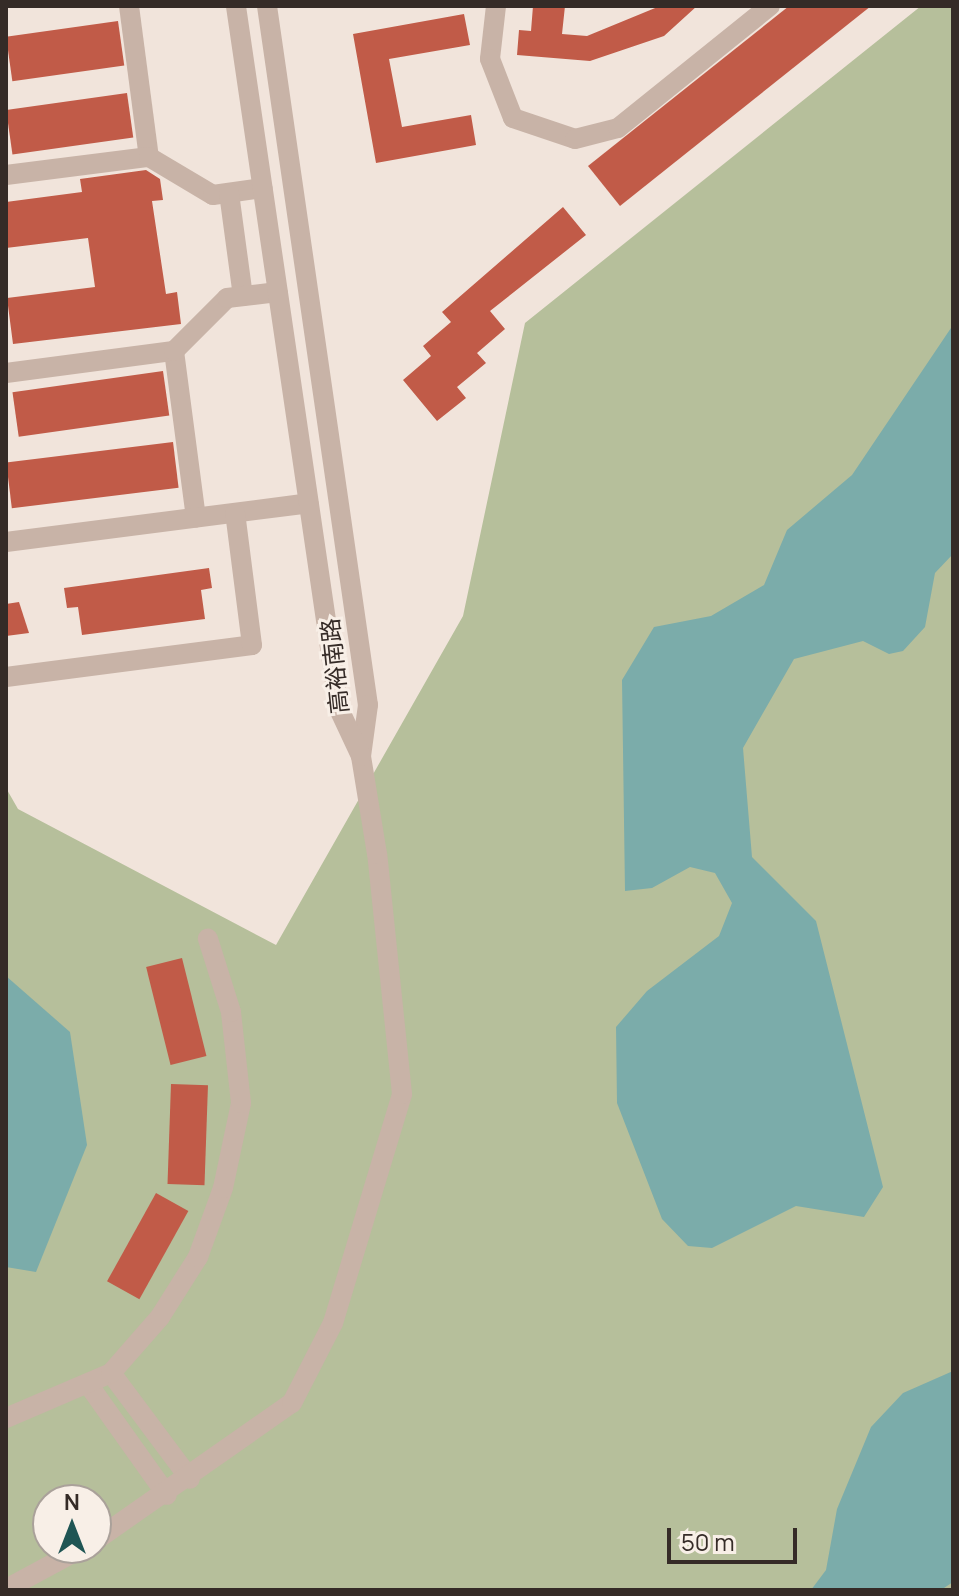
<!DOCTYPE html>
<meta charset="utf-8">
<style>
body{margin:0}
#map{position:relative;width:959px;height:1596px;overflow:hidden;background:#f1e4db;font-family:Manrope,"Noto Sans SC",sans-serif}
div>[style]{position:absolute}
.green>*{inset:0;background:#b6bf9b}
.water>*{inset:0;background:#7bacaa}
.building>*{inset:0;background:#c15b48;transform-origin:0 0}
.minor>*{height:20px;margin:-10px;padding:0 10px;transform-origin:10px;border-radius:10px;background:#c8b3a7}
span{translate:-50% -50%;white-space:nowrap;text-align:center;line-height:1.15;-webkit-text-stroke:6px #f8efe7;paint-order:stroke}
.street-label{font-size:24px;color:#352b27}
.frame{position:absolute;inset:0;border:8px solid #352b27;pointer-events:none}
.north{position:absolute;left:32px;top:1484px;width:80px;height:80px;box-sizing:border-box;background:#f8efe7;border:2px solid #aaa19a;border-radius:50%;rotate:0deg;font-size:22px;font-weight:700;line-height:32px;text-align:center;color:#352b27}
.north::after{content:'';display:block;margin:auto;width:28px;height:36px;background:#1f5554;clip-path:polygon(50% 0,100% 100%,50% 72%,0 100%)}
.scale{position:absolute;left:667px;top:1528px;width:130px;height:36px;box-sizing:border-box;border:4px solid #352b27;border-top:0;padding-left:10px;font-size:24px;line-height:28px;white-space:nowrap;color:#352b27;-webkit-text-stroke:6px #f8efe7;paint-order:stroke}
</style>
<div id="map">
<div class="green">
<div style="clip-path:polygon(evenodd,921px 6px,953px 6px,953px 1590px,6px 1590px,6px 788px,18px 809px,276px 945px,463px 616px,525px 323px,921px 6px,48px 1500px,96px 1500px,96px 1548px,48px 1548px,48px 1500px)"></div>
</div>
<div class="water">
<div style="clip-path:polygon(953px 325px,953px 554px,935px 573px,925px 627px,903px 651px,889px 654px,863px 641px,794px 659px,743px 748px,752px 857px,816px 921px,883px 1187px,864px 1217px,796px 1206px,712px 1248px,688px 1246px,662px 1219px,617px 1103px,616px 1027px,647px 991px,719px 936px,732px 903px,715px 873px,690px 867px,652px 888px,625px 891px,622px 680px,654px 627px,711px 616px,764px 585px,787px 530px,852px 475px)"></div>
<div style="clip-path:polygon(6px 976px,70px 1032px,87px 1145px,36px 1272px,6px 1267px)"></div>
<div style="clip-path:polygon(953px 1371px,953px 1582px,941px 1590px,811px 1590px,826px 1570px,837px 1509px,871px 1427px,903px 1393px)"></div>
</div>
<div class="building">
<div style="clip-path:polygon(533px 6px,565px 6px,562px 34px,587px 36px,660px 6px,697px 6px,664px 36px,590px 61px,517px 55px,519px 30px,531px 31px)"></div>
<div style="clip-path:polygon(789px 6px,871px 6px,620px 206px,588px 166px)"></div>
<div style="clip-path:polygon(464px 14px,470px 45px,389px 59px,402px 127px,471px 115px,476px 145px,376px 163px,353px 34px)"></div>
<div style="left:118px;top:21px;width:45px;height:113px;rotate:82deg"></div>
<div style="left:127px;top:93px;width:45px;height:122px;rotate:82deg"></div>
<div style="clip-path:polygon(146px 170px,160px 179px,163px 200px,152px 201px,166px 294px,177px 292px,181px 324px,13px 344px,7px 298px,95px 287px,88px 238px,6px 248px,6px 202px,82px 192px,80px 179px)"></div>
<div style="clip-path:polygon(563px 207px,586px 235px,490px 311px,505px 329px,477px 353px,486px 363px,457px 387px,466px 398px,437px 421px,403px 380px,431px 356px,423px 346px,451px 322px,442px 312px)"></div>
<div style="left:163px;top:371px;width:45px;height:152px;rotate:82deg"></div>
<div style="left:173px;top:442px;width:46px;height:168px;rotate:83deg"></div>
<div style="clip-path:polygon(209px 568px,212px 588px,201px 590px,205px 619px,82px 635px,78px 607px,67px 608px,64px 588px)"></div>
<div style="clip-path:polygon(19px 602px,29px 633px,6px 636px,6px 604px)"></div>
<div style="left:182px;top:958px;width:101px;height:37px;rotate:76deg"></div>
<div style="left:171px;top:1084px;width:37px;height:100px;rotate:2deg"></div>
<div style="left:156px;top:1193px;width:37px;height:101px;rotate:29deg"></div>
</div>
<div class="minor">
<div style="left:129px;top:6px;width:152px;rotate:82.5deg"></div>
<div style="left:267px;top:6px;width:706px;rotate:81.78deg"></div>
<div style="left:368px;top:705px;width:51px;rotate:97.8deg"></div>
<div style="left:496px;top:6px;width:53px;rotate:96.5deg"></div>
<div style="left:490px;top:59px;width:63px;rotate:68.7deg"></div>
<div style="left:513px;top:118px;width:65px;rotate:18.7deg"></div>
<div style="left:575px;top:139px;width:44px;rotate:-14.3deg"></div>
<div style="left:618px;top:128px;width:195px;rotate:-38.8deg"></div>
<div style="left:6px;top:175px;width:144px;rotate:-7.2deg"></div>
<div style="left:149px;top:157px;width:74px;rotate:30.7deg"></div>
<div style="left:213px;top:195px;width:50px;rotate:-8deg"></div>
<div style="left:229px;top:193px;width:104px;rotate:82.3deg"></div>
<div style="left:174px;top:351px;width:168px;rotate:82.5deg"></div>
<div style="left:6px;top:373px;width:169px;rotate:-7.5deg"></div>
<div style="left:174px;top:351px;width:75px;rotate:-45deg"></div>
<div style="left:227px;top:298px;width:51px;rotate:-6.7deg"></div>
<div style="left:6px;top:542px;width:305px;rotate:-7.3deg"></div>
<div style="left:6px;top:677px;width:248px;rotate:-7.4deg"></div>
<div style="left:252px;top:645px;width:133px;rotate:-97.3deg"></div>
<div style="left:111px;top:1373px;width:132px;rotate:53.3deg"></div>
<div style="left:88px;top:1384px;width:136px;rotate:54.6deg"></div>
<div style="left:6px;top:1418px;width:114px;rotate:-23.2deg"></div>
<div style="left:111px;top:1373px;width:74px;rotate:-48.8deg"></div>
<div style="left:160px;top:1317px;width:71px;rotate:-57.7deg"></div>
<div style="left:198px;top:1257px;width:73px;rotate:-70.1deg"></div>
<div style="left:223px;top:1188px;width:87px;rotate:-78deg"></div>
<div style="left:241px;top:1103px;width:92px;rotate:-96.3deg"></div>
<div style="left:231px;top:1012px;width:77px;rotate:-107.5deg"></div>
<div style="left:96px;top:1540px;width:239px;rotate:-35deg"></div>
<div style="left:292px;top:1403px;width:90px;rotate:-62.9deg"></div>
<div style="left:333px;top:1323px;width:239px;rotate:-73.2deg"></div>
<div style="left:402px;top:1094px;width:241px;rotate:-95.9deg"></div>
<div style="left:377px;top:854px;width:99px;rotate:-99.3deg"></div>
<div style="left:361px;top:756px;width:52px;rotate:-115.1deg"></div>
<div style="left:339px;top:709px;width:711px;rotate:-98.34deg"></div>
<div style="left:6px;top:1589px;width:86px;rotate:-28.3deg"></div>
</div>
<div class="street-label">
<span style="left:334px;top:666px;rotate:-96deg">高裕南路</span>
</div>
<div class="frame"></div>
<div class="north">N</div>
<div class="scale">50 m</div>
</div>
